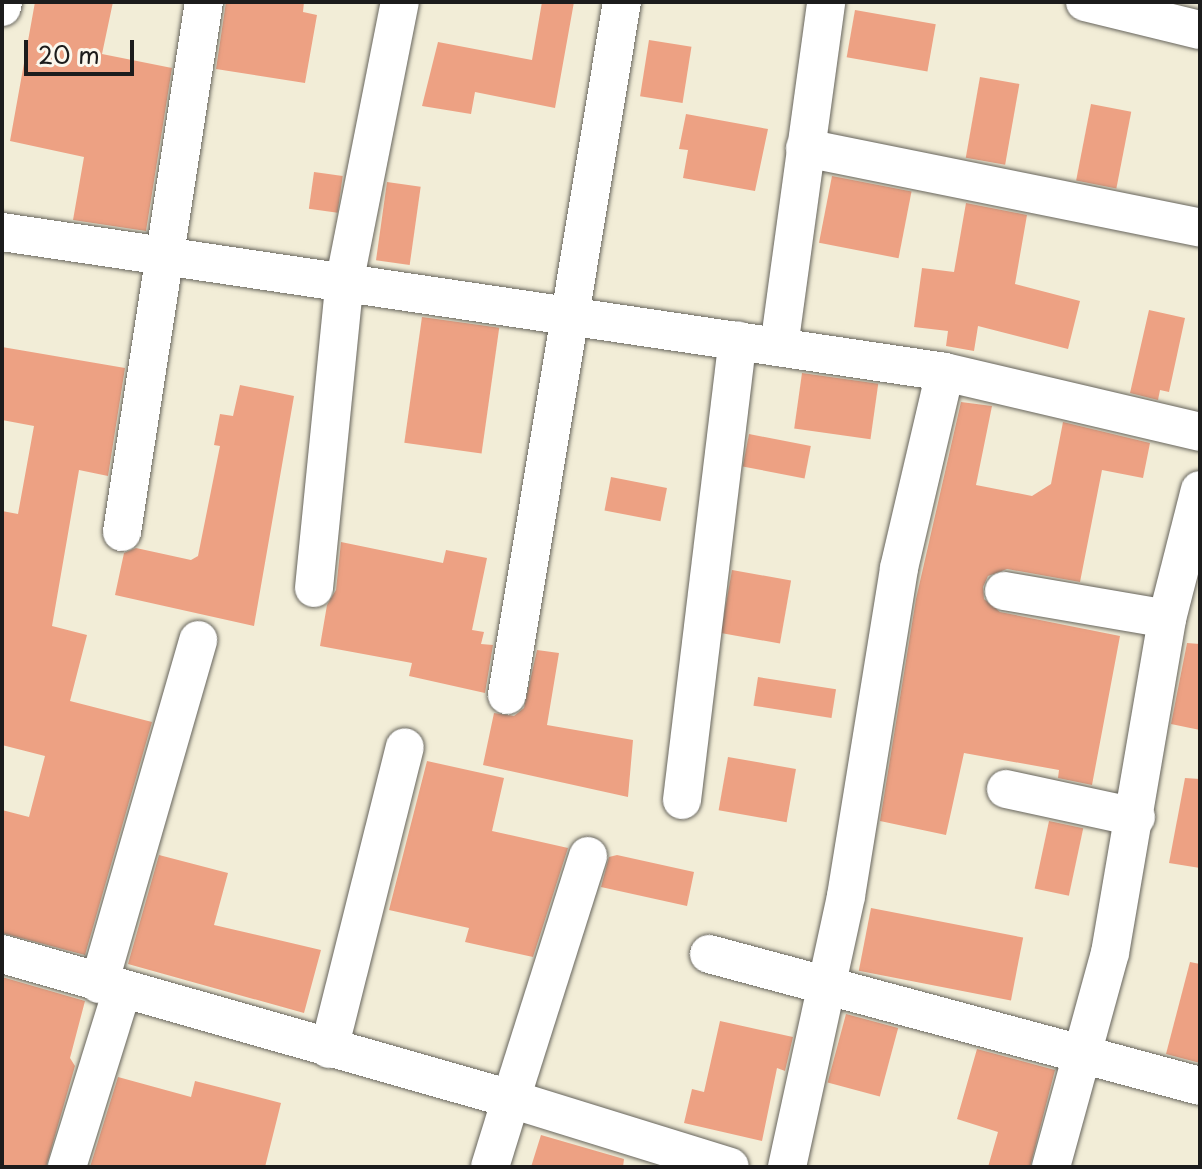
<!DOCTYPE html>
<style>
body{margin:0}
#map{position:relative;width:1202px;height:1169px;overflow:hidden;background:#f2edd7;font-family:"Playpen Sans",sans-serif}
div>[style]{position:absolute}
.building>*{inset:0;background:#eda183;transform-origin:0 0}
.roads{filter:drop-shadow(0 0 2px #67655d) drop-shadow(0 0 2px #67655d)}
.minor>*{height:38px;margin:-19px;padding:0 19px;transform-origin:19px;border-radius:19px;background:#fff}
span{translate:-50% -50%;white-space:nowrap;text-align:center;line-height:1.15;-webkit-text-stroke:8px #fbf7ec;paint-order:stroke}
.frame{position:absolute;inset:0;border:4px solid #1c1c1c;pointer-events:none}
.scale{position:absolute;left:24px;top:40px;width:110px;height:36px;box-sizing:border-box;border:4px solid #1c1c1c;border-top:0;padding-left:10px;font-size:24px;line-height:28px;white-space:nowrap;color:#1c1c1c;-webkit-text-stroke:6px #fbf7ec;paint-order:stroke}
</style>
<div id="map">
<div class="building">
<div style="clip-path:polygon(35px 2px,113px 2px,102px 54px,172px 68px,146px 231px,73px 220px,84px 157px,10px 141px)"></div>
<div style="clip-path:polygon(226px 2px,304px 2px,303px 12px,317px 15px,305px 83px,216px 69px)"></div>
<div style="clip-path:polygon(542px 2px,574px 2px,555px 108px,475px 92px,471px 114px,422px 106px,438px 42px,532px 60px)"></div>
<div style="left:855px;top:10px;width:82px;height:48px;rotate:10deg"></div>
<div style="left:649px;top:40px;width:43px;height:57px;rotate:9deg"></div>
<div style="left:980px;top:77px;width:40px;height:82px;rotate:10deg"></div>
<div style="left:1091px;top:104px;width:41px;height:78px;rotate:11deg"></div>
<div style="clip-path:polygon(686px 114px,768px 129px,755px 191px,683px 178px,688px 150px,679px 149px)"></div>
<div style="left:314px;top:172px;width:29px;height:37px;rotate:8deg"></div>
<div style="left:832px;top:176px;width:81px;height:68px;rotate:11deg"></div>
<div style="left:387px;top:182px;width:34px;height:79px;rotate:8deg"></div>
<div style="clip-path:polygon(966px 203px,1027px 215px,1015px 284px,1080px 301px,1068px 349px,978px 326px,974px 351px,946px 346px,948px 331px,914px 327px,922px 268px,954px 272px)"></div>
<div style="clip-path:polygon(1149px 310px,1185px 318px,1169px 392px,1160px 390px,1158px 400px,1130px 393px)"></div>
<div style="left:422px;top:317px;width:78px;height:127px;rotate:8deg"></div>
<div style="clip-path:polygon(2px 347px,125px 368px,108px 476px,79px 470px,52px 626px,87px 635px,70px 701px,152px 722px,85px 955px,2px 933px,2px 810px,29px 817px,45px 756px,2px 745px,2px 511px,18px 514px,34px 426px,2px 420px)"></div>
<div style="left:802px;top:373px;width:77px;height:56px;rotate:8deg"></div>
<div style="clip-path:polygon(240px 385px,294px 396px,254px 626px,115px 595px,124px 553px,136px 548px,191px 560px,198px 556px,220px 446px,214px 445px,220px 414px,233px 416px)"></div>
<div style="clip-path:polygon(961px 402px,992px 406px,976px 485px,1032px 496px,1051px 484px,1063px 422px,1150px 443px,1143px 478px,1102px 470px,1080px 582px,1007px 569px,988px 576px,983px 587px,984px 599px,1000px 612px,1120px 636px,1092px 785px,1058px 778px,1059px 770px,964px 753px,946px 835px,880px 821px,916px 599px)"></div>
<div style="left:749px;top:434px;width:63px;height:33px;rotate:11deg"></div>
<div style="left:611px;top:477px;width:57px;height:34px;rotate:11deg"></div>
<div style="clip-path:polygon(341px 542px,443px 563px,446px 550px,487px 558px,472px 630px,484px 632px,481px 644px,493px 645px,485px 693px,409px 676px,412px 663px,320px 646px,327px 605px,336px 590px)"></div>
<div style="left:732px;top:570px;width:60px;height:64px;rotate:10deg"></div>
<div style="clip-path:polygon(1187px 643px,1200px 644px,1200px 730px,1171px 724px)"></div>
<div style="clip-path:polygon(537px 650px,559px 653px,547px 725px,633px 740px,628px 797px,483px 765px,494px 713px,514px 716px,524px 708px)"></div>
<div style="left:758px;top:677px;width:79px;height:29px;rotate:9deg"></div>
<div style="left:728px;top:757px;width:69px;height:54px;rotate:10deg"></div>
<div style="clip-path:polygon(427px 761px,504px 778px,492px 831px,568px 848px,533px 957px,465px 942px,469px 928px,389px 910px)"></div>
<div style="clip-path:polygon(1185px 778px,1200px 779px,1200px 868px,1169px 863px)"></div>
<div style="left:1049px;top:821px;width:35px;height:69px;rotate:12deg"></div>
<div style="clip-path:polygon(159px 855px,228px 873px,214px 925px,321px 950px,304px 1013px,128px 964px)"></div>
<div style="clip-path:polygon(617px 855px,694px 872px,687px 906px,601px 887px,609px 857px)"></div>
<div style="left:871px;top:908px;width:155px;height:64px;rotate:11deg"></div>
<div style="clip-path:polygon(1190px 962px,1200px 964px,1200px 1063px,1166px 1054px)"></div>
<div style="clip-path:polygon(2px 977px,85px 1001px,70px 1058px,75px 1066px,46px 1167px,2px 1167px)"></div>
<div style="left:846px;top:1014px;width:54px;height:71px;rotate:15deg"></div>
<div style="clip-path:polygon(720px 1021px,793px 1037px,785px 1071px,777px 1068px,762px 1141px,684px 1123px,692px 1089px,704px 1092px)"></div>
<div style="clip-path:polygon(977px 1049px,1055px 1070px,1030px 1167px,988px 1167px,998px 1132px,957px 1119px)"></div>
<div style="clip-path:polygon(118px 1077px,191px 1097px,195px 1081px,281px 1103px,265px 1167px,90px 1167px)"></div>
<div style="clip-path:polygon(541px 1135px,624px 1159px,623px 1167px,531px 1167px)"></div>
</div>
<div class="roads">
<div class="minor">
<div style="left:1085px;top:2px;width:118px;rotate:13.7deg"></div>
<div style="left:2px;top:7px;width:5px;rotate:-79deg"></div>
<div style="left:805px;top:148px;width:403px;rotate:11.4deg"></div>
<div style="left:2px;top:232px;width:953px;rotate:8.44deg"></div>
<div style="left:945px;top:372px;width:262px;rotate:13.2deg"></div>
<div style="left:779px;top:347px;width:348px;rotate:-82.2deg"></div>
<div style="left:122px;top:532px;width:536px;rotate:-81.21deg"></div>
<div style="left:314px;top:588px;width:311px;rotate:-84.3deg"></div>
<div style="left:345px;top:279px;width:282px;rotate:-78.8deg"></div>
<div style="left:1004px;top:591px;width:165px;rotate:9.7deg"></div>
<div style="left:507px;top:695px;width:702px;rotate:-80.58deg"></div>
<div style="left:1006px;top:789px;width:133px;rotate:12.2deg"></div>
<div style="left:682px;top:800px;width:463px;rotate:-83.1deg"></div>
<div style="left:588px;top:856px;width:255px;rotate:107.6deg"></div>
<div style="left:511px;top:1099px;width:229px;rotate:17.2deg"></div>
<div style="left:2px;top:954px;width:529px;rotate:15.9deg"></div>
<div style="left:511px;top:1099px;width:71px;rotate:107.2deg"></div>
<div style="left:709px;top:954px;width:508px;rotate:15.05deg"></div>
<div style="left:99px;top:984px;width:358px;rotate:-73.9deg"></div>
<div style="left:329px;top:1049px;width:311px;rotate:-75.9deg"></div>
<div style="left:67px;top:1167px;width:185px;rotate:-72.7deg"></div>
<div style="left:787px;top:1167px;width:277px;rotate:-77.7deg"></div>
<div style="left:846px;top:896px;width:332px;rotate:-80.8deg"></div>
<div style="left:899px;top:568px;width:201px;rotate:-76.8deg"></div>
<div style="left:1051px;top:1167px;width:222px;rotate:-74.6deg"></div>
<div style="left:1110px;top:953px;width:339px;rotate:-80.3deg"></div>
<div style="left:1167px;top:619px;width:133px;rotate:-75.7deg"></div>
</div>
</div>
<div class="frame"></div>
<div class="scale">20 m</div>
</div>
